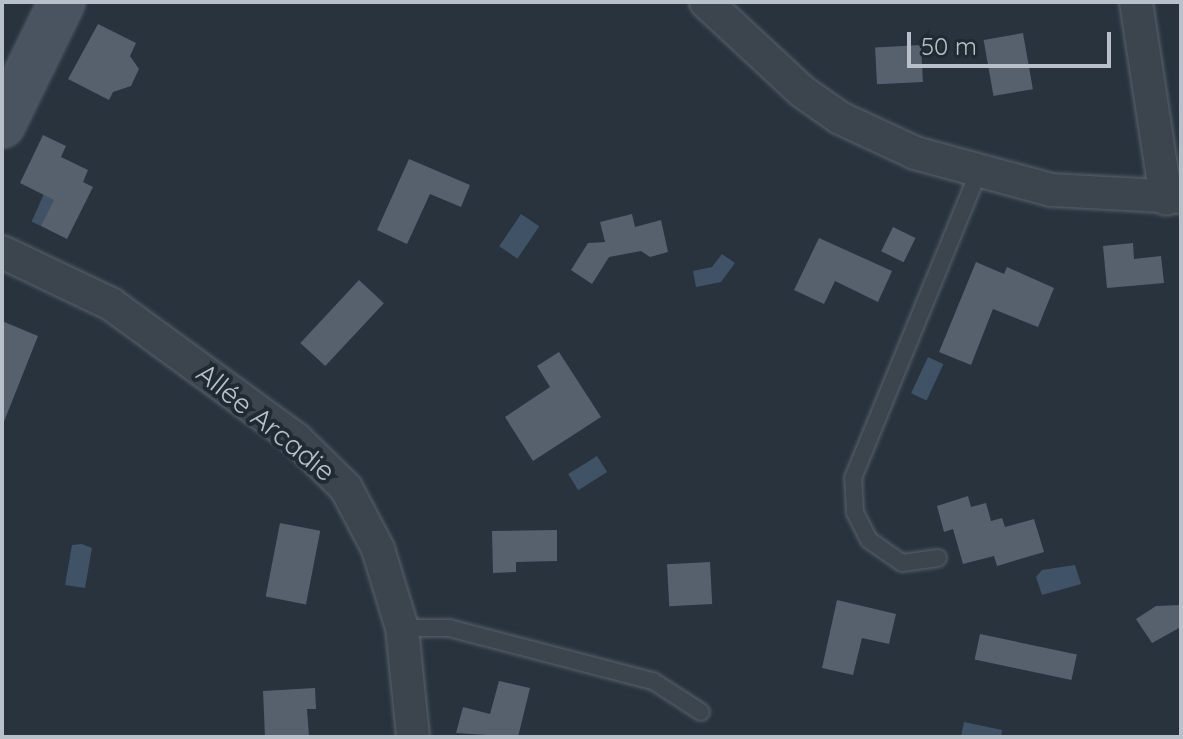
<!DOCTYPE html>
<meta charset="utf-8">
<style>
body{margin:0}
#map{position:relative;width:1183px;height:739px;overflow:hidden;background:#28333e;font-family:Quicksand,sans-serif}
div>[style]{position:absolute}
.water>*{inset:0;background:#405265;transform-origin:0 0}
.building>*{inset:0;background:#56616d;transform-origin:0 0}
.roads{filter:drop-shadow(0 0 2px #59636c) drop-shadow(0 0 2px #59636c)}
.lane>*{height:16px;margin:-8px;padding:0 8px;transform-origin:8px;border-radius:8px;background:#3c454e}
.street>*{height:32px;margin:-16px;padding:0 16px;transform-origin:16px;border-radius:16px;background:#3c454e}
.secondary>*{height:44px;margin:-22px;padding:0 22px;transform-origin:22px;border-radius:22px;background:#4a5460}
span{translate:-50% -50%;white-space:nowrap;text-align:center;line-height:1.15;-webkit-text-stroke:8px #202a33;paint-order:stroke}
.street-label{font-size:28px;color:#b8c0c9}
.frame{position:absolute;inset:0;border:4px solid #b8c0c9;pointer-events:none}
.scale{position:absolute;left:907px;top:32px;width:204px;height:36px;box-sizing:border-box;border:4px solid #b8c0c9;border-top:0;padding-left:10px;font-size:24px;line-height:28px;white-space:nowrap;color:#b8c0c9;-webkit-text-stroke:6px #202a33;paint-order:stroke}
</style>
<div id="map">
<div class="water">
<div style="left:47px;top:187px;width:12px;height:38px;rotate:24deg"></div>
<div style="left:521px;top:214px;width:22px;height:39px;rotate:34deg"></div>
<div style="clip-path:polygon(722px 254px,735px 263px,721px 282px,696px 287px,693px 271px,712px 267px)"></div>
<div style="left:928px;top:357px;width:17px;height:40px;rotate:25deg"></div>
<div style="left:597px;top:456px;width:19px;height:34px;rotate:58deg"></div>
<div style="clip-path:polygon(82px 544px,92px 548px,85px 588px,65px 585px,72px 545px)"></div>
<div style="clip-path:polygon(1075px 565px,1081px 584px,1042px 595px,1036px 577px,1042px 570px)"></div>
<div style="clip-path:polygon(964px 722px,1002px 730px,1001px 737px,961px 737px)"></div>
</div>
<div class="building">
<div style="clip-path:polygon(98px 24px,136px 43px,130px 56px,139px 69px,131px 86px,113px 92px,109px 100px,68px 79px)"></div>
<div style="left:1023px;top:33px;width:57px;height:40px;rotate:80deg"></div>
<div style="left:921px;top:45px;width:37px;height:46px;rotate:87deg"></div>
<div style="clip-path:polygon(43px 135px,66px 146px,61px 157px,88px 170px,83px 182px,93px 187px,67px 239px,41px 226px,54px 200px,20px 183px)"></div>
<div style="clip-path:polygon(409px 159px,470px 185px,461px 207px,430px 194px,407px 244px,377px 230px)"></div>
<div style="clip-path:polygon(632px 214px,635px 227px,661px 220px,668px 252px,650px 257px,641px 251px,609px 257px,592px 284px,571px 270px,588px 243px,605px 242px,600px 222px)"></div>
<div style="left:893px;top:227px;width:25px;height:27px;rotate:26deg"></div>
<div style="clip-path:polygon(819px 238px,892px 271px,878px 302px,835px 281px,824px 304px,794px 290px)"></div>
<div style="clip-path:polygon(1133px 243px,1134px 259px,1161px 256px,1164px 283px,1107px 288px,1103px 246px)"></div>
<div style="clip-path:polygon(976px 262px,1004px 274px,1007px 267px,1054px 288px,1038px 327px,993px 309px,971px 365px,939px 352px)"></div>
<div style="left:359px;top:280px;width:34px;height:86px;rotate:43deg"></div>
<div style="clip-path:polygon(2px 321px,38px 336px,3px 424px,2px 423px)"></div>
<div style="clip-path:polygon(559px 352px,601px 417px,533px 461px,505px 417px,550px 387px,537px 366px)"></div>
<div style="clip-path:polygon(968px 496px,971px 507px,986px 503px,991px 521px,1002px 518px,1005px 527px,1034px 519px,1044px 552px,997px 566px,994px 556px,963px 564px,953px 529px,944px 532px,937px 506px)"></div>
<div style="left:280px;top:523px;width:41px;height:75px;rotate:11deg"></div>
<div style="clip-path:polygon(557px 530px,557px 561px,516px 562px,516px 572px,493px 573px,492px 531px)"></div>
<div style="left:710px;top:562px;width:42px;height:43px;rotate:87deg"></div>
<div style="clip-path:polygon(837px 600px,896px 614px,889px 644px,862px 638px,853px 675px,822px 668px)"></div>
<div style="clip-path:polygon(1181px 605px,1181px 627px,1152px 643px,1136px 619px,1156px 606px)"></div>
<div style="left:980px;top:634px;width:99px;height:26px;rotate:12deg"></div>
<div style="clip-path:polygon(499px 681px,530px 688px,518px 737px,456px 733px,463px 707px,490px 714px)"></div>
<div style="clip-path:polygon(315px 688px,316px 709px,307px 709px,309px 737px,265px 737px,263px 691px)"></div>
</div>
<div class="roads">
<div class="lane">
<div style="left:938px;top:558px;width:36px;rotate:172deg"></div>
<div style="left:902px;top:563px;width:40px;rotate:-145.1deg"></div>
<div style="left:869px;top:540px;width:31px;rotate:-117deg"></div>
<div style="left:855px;top:512px;width:34px;rotate:-93deg"></div>
<div style="left:853px;top:478px;width:330px;rotate:-67.7deg"></div>
<div style="left:402px;top:628px;width:47px"></div>
<div style="left:449px;top:628px;width:211px;rotate:14.6deg"></div>
<div style="left:653px;top:681px;width:57px;rotate:32.9deg"></div>
</div>
<div class="street">
<div style="left:706px;top:2px;width:132px;rotate:42.9deg"></div>
<div style="left:803px;top:92px;width:45px;rotate:35.1deg"></div>
<div style="left:840px;top:118px;width:83px;rotate:25deg"></div>
<div style="left:915px;top:153px;width:141px;rotate:15.2deg"></div>
<div style="left:1051px;top:190px;width:130px;rotate:3.1deg"></div>
<div style="left:1136px;top:2px;width:199px;rotate:81.3deg"></div>
<div style="left:2px;top:252px;width:121px;rotate:25.5deg"></div>
<div style="left:111px;top:304px;width:229px;rotate:36.1deg"></div>
<div style="left:296px;top:439px;width:70px;rotate:44.4deg"></div>
<div style="left:346px;top:488px;width:69px;rotate:62.3deg"></div>
<div style="left:378px;top:549px;width:83px;rotate:73.1deg"></div>
<div style="left:402px;top:628px;width:110px;rotate:84.2deg"></div>
</div>
<div class="secondary">
<div style="left:2px;top:125px;width:137px;rotate:-64deg"></div>
</div>
</div>
<div class="street-label">
<span style="left:266px;top:422px;rotate:39deg">Allée Arcadie</span>
</div>
<div class="frame"></div>
<div class="scale">50 m</div>
</div>
